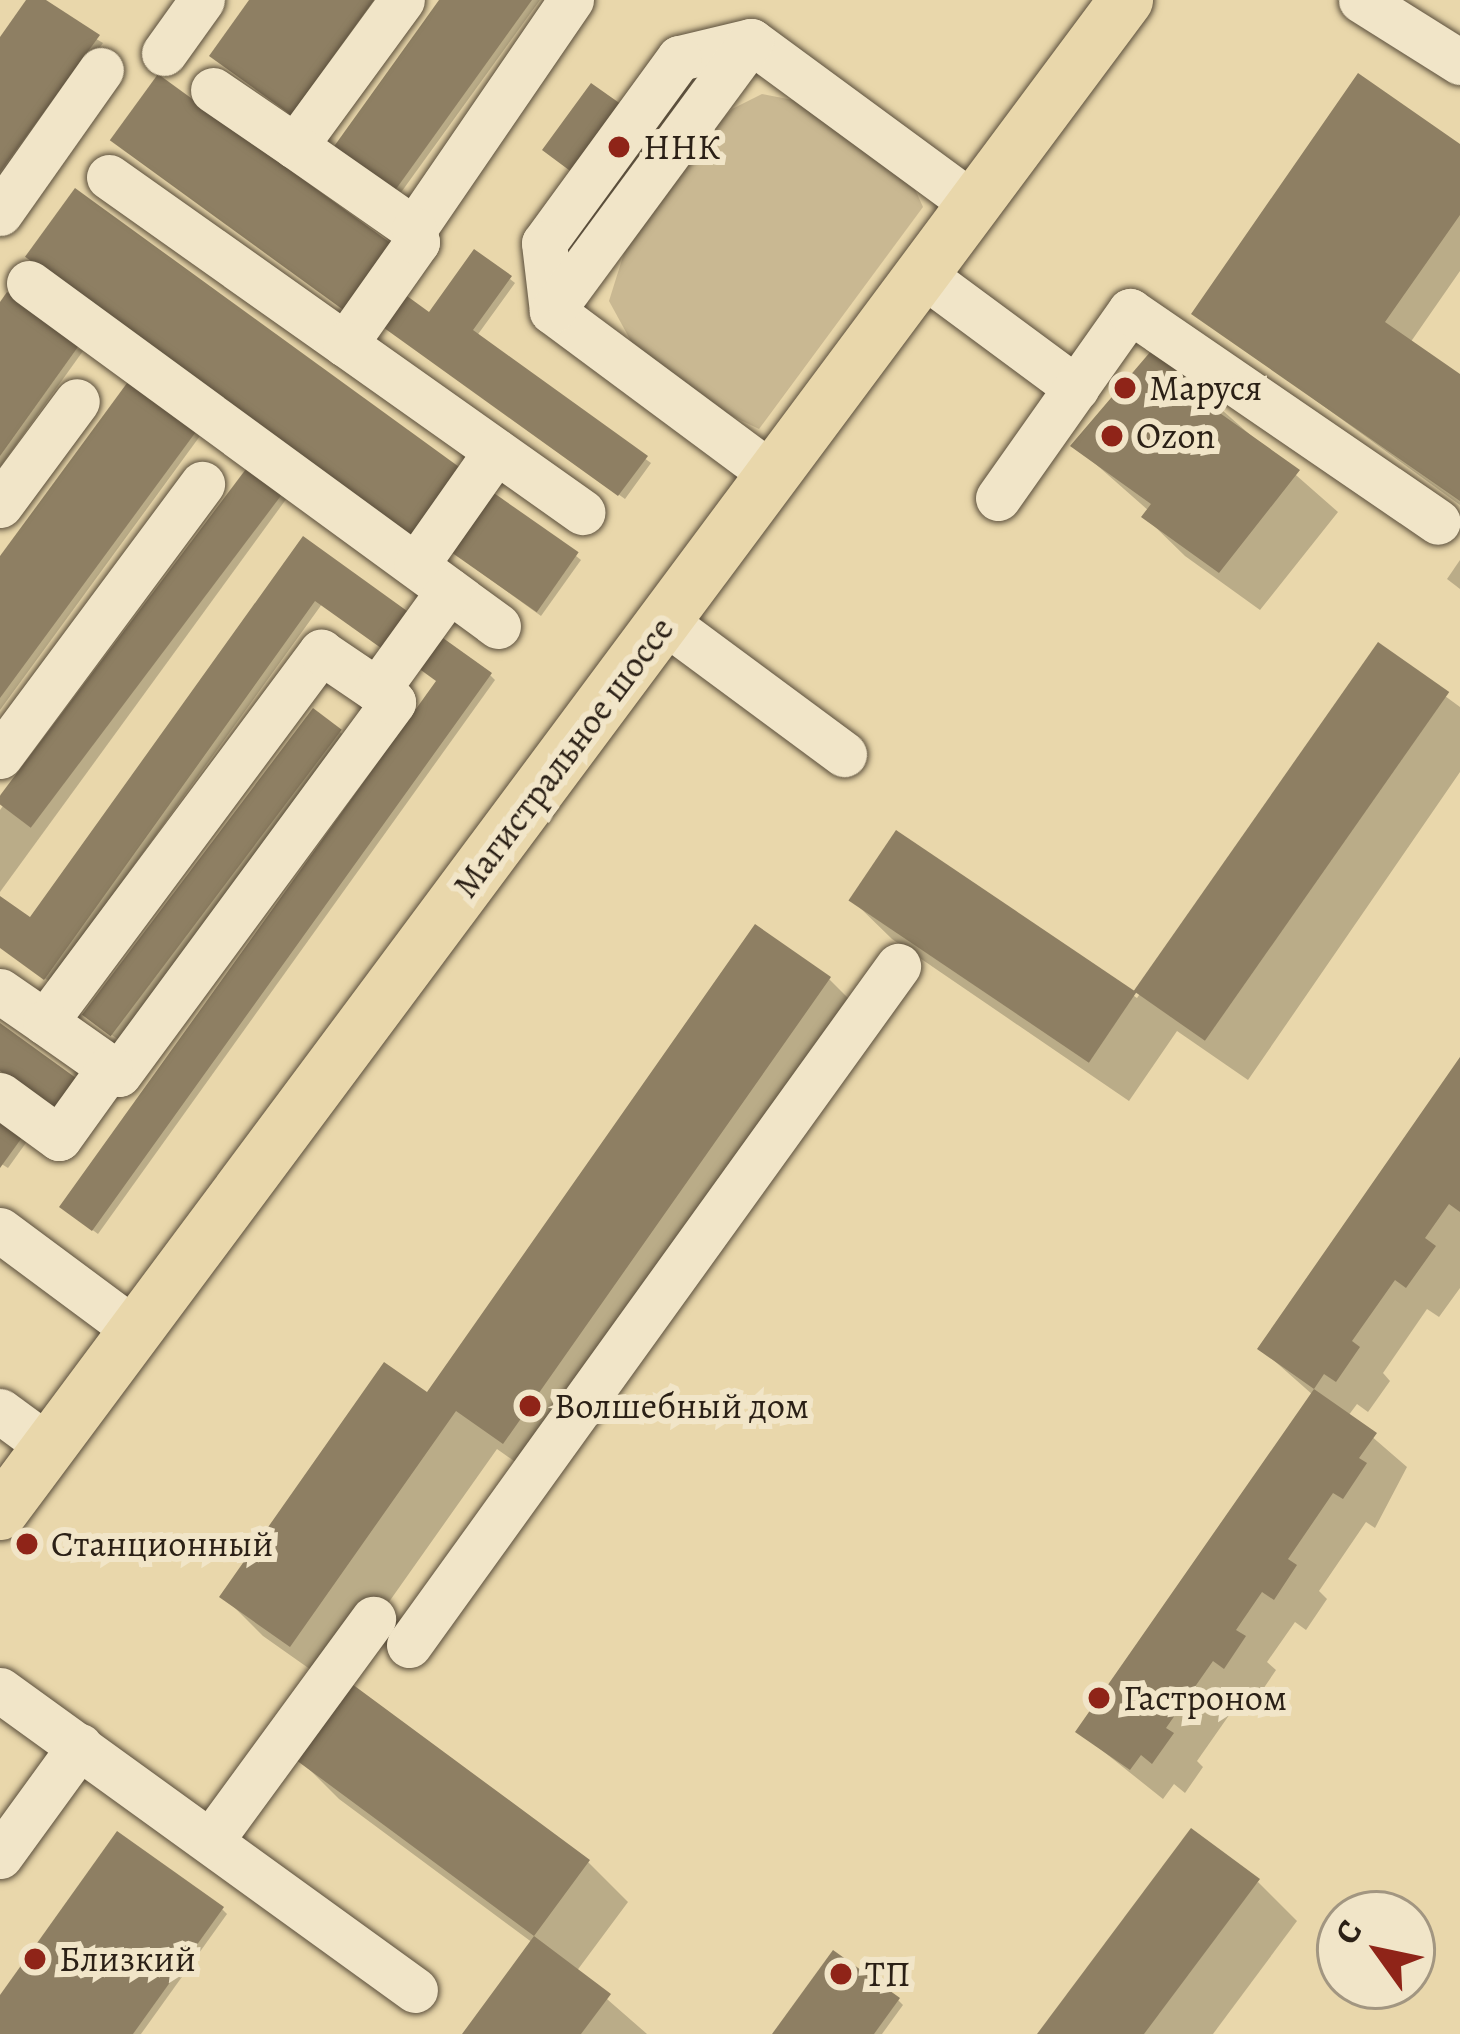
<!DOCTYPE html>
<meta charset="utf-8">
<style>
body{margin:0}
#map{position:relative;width:1460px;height:2034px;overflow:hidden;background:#e9d7ab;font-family:Alegreya,serif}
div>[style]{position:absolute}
.green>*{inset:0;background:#c9b892}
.shadow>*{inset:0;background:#0003}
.building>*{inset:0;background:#8e7f63;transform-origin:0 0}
.roads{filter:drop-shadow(0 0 3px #5a4e3b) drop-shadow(0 0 3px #5a4e3b)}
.minor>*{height:45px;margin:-22.5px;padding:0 22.5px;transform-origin:22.5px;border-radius:22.5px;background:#f1e5c8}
.major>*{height:54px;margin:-27px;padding:0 27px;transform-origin:27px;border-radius:27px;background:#e9d7ab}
.dots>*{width:33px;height:33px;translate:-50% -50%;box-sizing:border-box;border:6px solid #f1e5c8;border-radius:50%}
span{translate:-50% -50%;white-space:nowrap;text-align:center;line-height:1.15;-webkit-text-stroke:12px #f1e5c8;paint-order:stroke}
.poi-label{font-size:36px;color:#2b2016}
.left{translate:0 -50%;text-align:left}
.street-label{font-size:36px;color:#2b2016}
.north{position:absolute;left:1316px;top:1890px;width:120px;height:120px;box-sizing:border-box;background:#f1e5c8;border:3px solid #a29681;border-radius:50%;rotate:303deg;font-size:33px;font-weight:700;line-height:48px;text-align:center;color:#2b2016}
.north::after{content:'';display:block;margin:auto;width:42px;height:54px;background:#8f2418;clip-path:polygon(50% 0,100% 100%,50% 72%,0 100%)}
</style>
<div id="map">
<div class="green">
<div style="clip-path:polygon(762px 94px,798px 101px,914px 187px,923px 207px,759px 429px,689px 395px,638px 354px,609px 301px,625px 250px,701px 142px,732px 109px)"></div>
</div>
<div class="shadow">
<div style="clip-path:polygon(30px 0,103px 43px,0 184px,0 42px)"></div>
<div style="clip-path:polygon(442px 0,540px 0,397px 198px,339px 156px)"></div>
<div style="clip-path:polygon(1460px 148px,1460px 271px,1410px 343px,1460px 378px,1460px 505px,1195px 313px)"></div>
<div style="clip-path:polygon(510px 279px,515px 283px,476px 337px,651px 463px,625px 499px,382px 325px,430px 316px)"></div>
<div style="clip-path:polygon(0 308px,83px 351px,0 467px)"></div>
<div style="clip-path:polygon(130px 383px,200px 436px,0 710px,0 561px)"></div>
<div style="clip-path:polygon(1197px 388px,1338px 512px,1260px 610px,1185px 556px,1145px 517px,1149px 511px,1074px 445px)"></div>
<div style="clip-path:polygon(249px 469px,287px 498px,0 892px,0 810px)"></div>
<div style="clip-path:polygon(304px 541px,322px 604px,50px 982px,0 946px,0 900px,30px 922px)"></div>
<div style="clip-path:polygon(458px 556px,576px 556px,581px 560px,541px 616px)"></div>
<div style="clip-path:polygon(1460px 560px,1460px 589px,1447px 579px)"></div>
<div style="clip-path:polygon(1378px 647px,1460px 707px,1460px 772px,1248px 1080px,1177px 1031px,1129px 1101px,892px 939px,852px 900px,896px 834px,1137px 998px)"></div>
<div style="clip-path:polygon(490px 675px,495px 680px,98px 1234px,67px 1211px)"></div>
<div style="clip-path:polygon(340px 732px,345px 737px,119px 1040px,92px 1021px)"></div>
<div style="clip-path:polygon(829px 979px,869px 1019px,544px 1482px,497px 1449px,331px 1684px,263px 1636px,223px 1596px,428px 1397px)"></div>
<div style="clip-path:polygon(1460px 1062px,1460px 1288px,1439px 1317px,1427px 1309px,1383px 1373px,1390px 1381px,1368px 1412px,1357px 1404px,1348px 1416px,1407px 1467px,1375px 1528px,1366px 1522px,1319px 1591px,1327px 1599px,1306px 1630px,1295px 1622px,1267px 1662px,1276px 1670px,1257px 1698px,1246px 1691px,1197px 1761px,1203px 1767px,1185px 1793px,1174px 1784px,1163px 1799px,1079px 1732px,1313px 1395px,1261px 1349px)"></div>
<div style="clip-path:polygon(0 1118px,28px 1140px,8px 1168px,0 1163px)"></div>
<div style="clip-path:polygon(353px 1688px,588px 1862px,628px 1902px,576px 1972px,647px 2034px,465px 2034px,533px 1943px,339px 1799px,300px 1760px)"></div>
<div style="clip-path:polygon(1258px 1882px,1297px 1921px,1213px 2034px,1041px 2034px)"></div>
<div style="clip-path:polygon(222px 1909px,227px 1914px,141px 2034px,0 2034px,0 2000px)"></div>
<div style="clip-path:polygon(898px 2000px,903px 2005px,882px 2034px,776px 2034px)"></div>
</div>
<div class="building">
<div style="clip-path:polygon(26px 0,46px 0,100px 35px,0 172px,0 37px)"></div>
<div style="clip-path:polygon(249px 0,374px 0,291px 115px,209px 56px)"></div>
<div style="clip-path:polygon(439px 0,532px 0,391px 196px,330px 152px)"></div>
<div style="clip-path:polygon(658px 62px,697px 90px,587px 241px,550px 214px,577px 176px,542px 150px,591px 83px,625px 107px)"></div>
<div style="clip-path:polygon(1358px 73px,1460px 144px,1460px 215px,1385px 322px,1460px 374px,1460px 501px,1191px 314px)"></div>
<div style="left:158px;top:74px;width:293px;height:82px;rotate:36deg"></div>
<div style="left:75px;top:188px;width:477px;height:85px;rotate:36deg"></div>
<div style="clip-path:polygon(474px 249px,512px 276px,473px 330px,648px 456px,618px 496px,373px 320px,396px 288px,429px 312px)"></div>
<div style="clip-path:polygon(7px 292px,80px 344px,0 456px,0 302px)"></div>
<div style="clip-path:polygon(1151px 351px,1199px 386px,1193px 394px,1300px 470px,1219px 573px,1141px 517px,1151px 504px,1070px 446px)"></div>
<div style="clip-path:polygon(130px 379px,198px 429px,0 698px,0 556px)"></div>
<div style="left:249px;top:465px;width:44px;height:421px;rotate:37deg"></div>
<div style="left:491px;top:491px;width:107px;height:73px;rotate:35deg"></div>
<div style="clip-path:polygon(303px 536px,414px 616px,388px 653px,315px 601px,44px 980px,0 948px,0 896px,30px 917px)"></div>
<div style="clip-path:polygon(436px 633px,492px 673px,92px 1231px,59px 1207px,436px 681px,414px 665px)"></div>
<div style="left:1378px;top:642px;width:87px;height:426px;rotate:35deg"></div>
<div style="left:313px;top:708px;width:36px;height:384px;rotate:37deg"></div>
<div style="left:896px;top:830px;width:290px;height:85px;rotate:34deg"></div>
<div style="clip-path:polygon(755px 924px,831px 977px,503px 1444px,456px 1411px,290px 1647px,219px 1597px,384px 1362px,427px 1392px)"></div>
<div style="clip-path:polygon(0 1023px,76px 1078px,54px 1109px,0 1071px)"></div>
<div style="clip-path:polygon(1460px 1057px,1460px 1212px,1449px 1204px,1425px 1238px,1436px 1246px,1406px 1288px,1395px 1280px,1352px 1341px,1360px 1347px,1336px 1382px,1324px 1374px,1314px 1389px,1257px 1349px)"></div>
<div style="clip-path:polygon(0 1114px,26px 1132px,0 1168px)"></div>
<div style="clip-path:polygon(1314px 1389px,1377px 1433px,1359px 1458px,1367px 1463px,1343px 1499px,1333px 1493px,1288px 1559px,1297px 1565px,1274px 1600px,1262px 1592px,1236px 1630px,1246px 1636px,1224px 1669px,1213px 1661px,1166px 1728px,1174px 1733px,1152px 1764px,1141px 1755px,1130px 1770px,1075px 1732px)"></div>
<div style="clip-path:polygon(352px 1684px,590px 1860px,534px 1936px,611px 1994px,581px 2034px,462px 2034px,534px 1936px,296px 1760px)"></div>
<div style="clip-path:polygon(1191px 1828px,1260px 1879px,1144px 2034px,1037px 2034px)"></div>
<div style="clip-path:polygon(117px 1831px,224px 1907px,133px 2034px,0 2034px,0 1995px)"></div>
<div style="clip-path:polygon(833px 1950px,900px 1998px,874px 2034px,772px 2034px)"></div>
</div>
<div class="roads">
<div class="minor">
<div style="left:1361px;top:0;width:117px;rotate:32.1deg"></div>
<div style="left:751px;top:41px;width:74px;rotate:166.7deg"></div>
<div style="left:679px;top:58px;width:229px;rotate:126.1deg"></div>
<div style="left:544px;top:243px;width:68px;rotate:83.3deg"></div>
<div style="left:552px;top:311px;width:275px;rotate:36.6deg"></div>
<div style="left:751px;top:41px;width:277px;rotate:36.3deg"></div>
<div style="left:164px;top:53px;width:65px;rotate:-54.4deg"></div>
<div style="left:213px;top:90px;width:99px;rotate:34.3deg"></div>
<div style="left:295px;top:146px;width:181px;rotate:-53.8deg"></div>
<div style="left:295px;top:146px;width:145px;rotate:34.9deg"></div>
<div style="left:414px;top:229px;width:278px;rotate:-55.6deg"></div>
<div style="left:109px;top:177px;width:289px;rotate:35.3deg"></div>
<div style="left:345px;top:344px;width:125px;rotate:-54.8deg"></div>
<div style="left:417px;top:242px;width:13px;rotate:-103deg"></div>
<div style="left:0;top:213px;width:175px;rotate:-54.8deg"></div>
<div style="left:922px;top:274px;width:192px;rotate:36.5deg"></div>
<div style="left:29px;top:283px;width:581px;rotate:36.18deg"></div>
<div style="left:552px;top:311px;width:335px;rotate:-53.6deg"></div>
<div style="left:345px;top:344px;width:291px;rotate:35.3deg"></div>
<div style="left:998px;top:498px;width:229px;rotate:-54.8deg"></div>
<div style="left:1130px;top:311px;width:373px;rotate:34.4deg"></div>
<div style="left:0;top:505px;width:129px;rotate:-53.5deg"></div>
<div style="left:416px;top:565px;width:139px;rotate:-54.9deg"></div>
<div style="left:664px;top:621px;width:224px;rotate:36.5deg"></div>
<div style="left:0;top:756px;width:339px;rotate:-53.4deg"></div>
<div style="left:0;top:991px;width:55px;rotate:34.6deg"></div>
<div style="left:45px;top:1022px;width:462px;rotate:-53.3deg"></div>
<div style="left:321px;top:652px;width:68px;rotate:34.2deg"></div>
<div style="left:377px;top:690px;width:123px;rotate:-54.2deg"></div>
<div style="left:45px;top:1022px;width:90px;rotate:35.1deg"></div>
<div style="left:119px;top:1074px;width:462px;rotate:-53.6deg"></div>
<div style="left:393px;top:702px;width:20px;rotate:-143deg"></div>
<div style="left:0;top:1095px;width:73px;rotate:36.1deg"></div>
<div style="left:59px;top:1138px;width:87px;rotate:-54.3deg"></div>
<div style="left:0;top:1230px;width:169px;rotate:36.6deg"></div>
<div style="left:0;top:1411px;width:61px;rotate:36.3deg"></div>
<div style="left:409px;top:1645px;width:837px;rotate:-54.24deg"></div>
<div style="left:0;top:1690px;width:512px;rotate:35.86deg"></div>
<div style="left:212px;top:1839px;width:273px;rotate:-53.8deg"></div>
<div style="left:0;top:1856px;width:136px;rotate:-54deg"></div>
</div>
<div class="major">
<div style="left:0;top:1513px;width:1886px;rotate:-53.34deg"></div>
</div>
</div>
<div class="dots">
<div style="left:619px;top:147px;background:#8f2418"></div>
<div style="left:1125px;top:388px;background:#8f2418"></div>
<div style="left:1112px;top:436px;background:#8f2418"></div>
<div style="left:530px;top:1406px;background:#8f2418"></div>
<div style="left:27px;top:1544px;background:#8f2418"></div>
<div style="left:1099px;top:1698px;background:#8f2418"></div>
<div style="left:35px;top:1959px;background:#8f2418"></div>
<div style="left:841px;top:1974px;background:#8f2418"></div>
</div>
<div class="poi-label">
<span class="left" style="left:643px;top:147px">ННК</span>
<span class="left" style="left:1149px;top:388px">Маруся</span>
<span class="left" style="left:1136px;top:436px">Ozon</span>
<span class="left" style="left:554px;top:1406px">Волшебный дом</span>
<span class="left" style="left:51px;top:1544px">Станционный</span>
<span class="left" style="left:1123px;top:1698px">Гастроном</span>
<span class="left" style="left:59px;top:1959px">Близкий</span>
<span class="left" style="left:865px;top:1974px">ТП</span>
</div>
<div class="street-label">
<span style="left:563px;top:757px;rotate:-53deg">Магистральное шоссе</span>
</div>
<div class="north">С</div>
</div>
